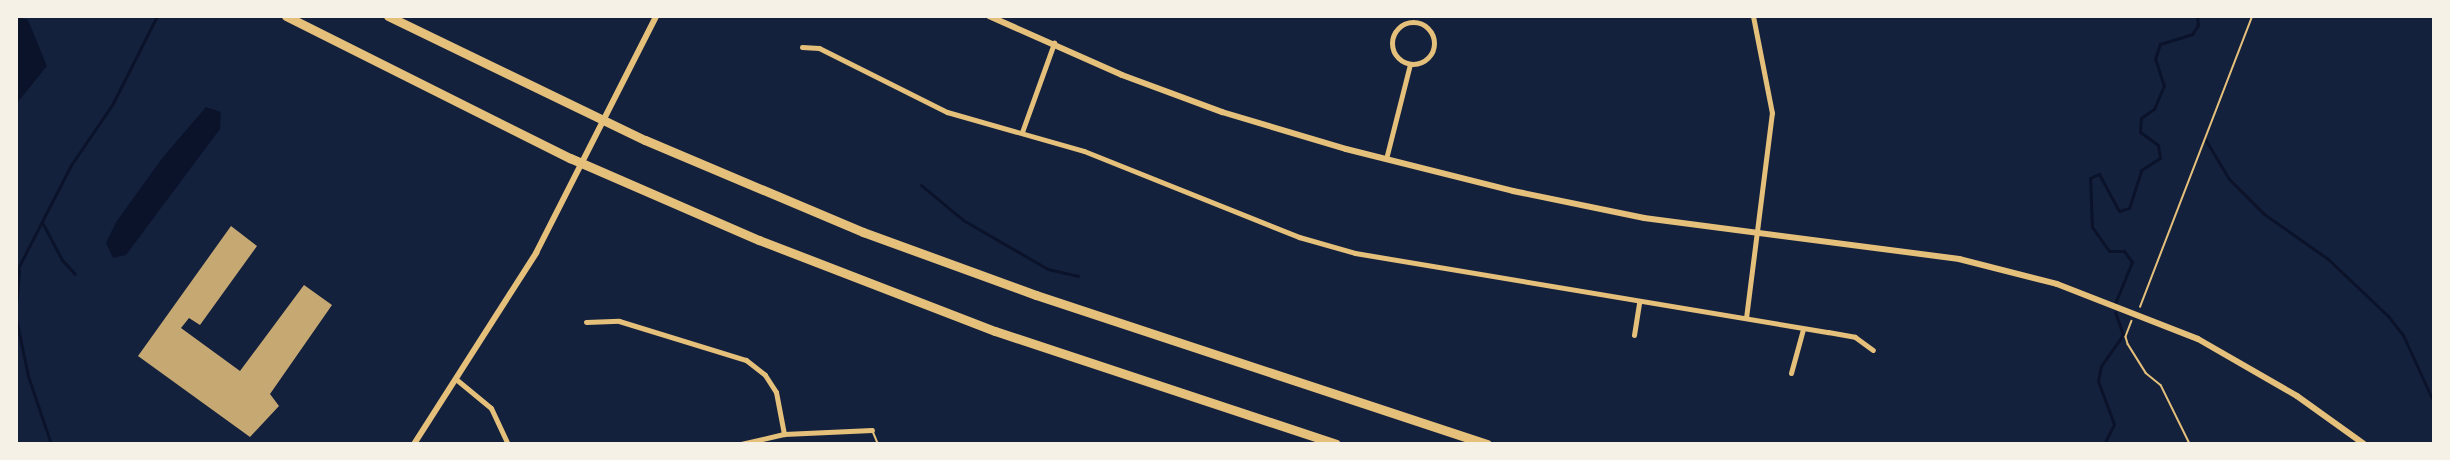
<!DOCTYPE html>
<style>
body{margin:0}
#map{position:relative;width:2450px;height:460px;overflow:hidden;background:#14213d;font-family:Inter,sans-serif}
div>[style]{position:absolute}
.water>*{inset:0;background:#0b132b}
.stream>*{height:3px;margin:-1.5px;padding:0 1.5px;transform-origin:1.5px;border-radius:1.5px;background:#0b132b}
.building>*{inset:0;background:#c6a872}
.path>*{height:1.5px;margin:-0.75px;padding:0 0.75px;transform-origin:0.75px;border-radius:0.75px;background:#e5c07b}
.service>*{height:2px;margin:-1px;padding:0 1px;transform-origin:1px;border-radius:1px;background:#e5c07b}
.minor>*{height:5px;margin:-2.5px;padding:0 2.5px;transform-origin:2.5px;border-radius:2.5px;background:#e5c07b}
.minor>.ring{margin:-2.5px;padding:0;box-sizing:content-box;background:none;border:5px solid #e5c07b;border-radius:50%}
.tertiary>*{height:6px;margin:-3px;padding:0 3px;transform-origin:3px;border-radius:3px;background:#e5c07b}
.motorway>*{height:9px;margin:-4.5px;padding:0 4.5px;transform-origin:4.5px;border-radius:4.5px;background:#e5c07b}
span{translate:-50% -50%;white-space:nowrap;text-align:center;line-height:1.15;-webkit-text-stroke:5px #f6f1e7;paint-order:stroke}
.frame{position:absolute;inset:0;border:18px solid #f6f1e7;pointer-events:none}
</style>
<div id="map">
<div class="water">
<div style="clip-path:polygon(17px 16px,28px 20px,47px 66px,17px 103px)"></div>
<div style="clip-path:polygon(206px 107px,221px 112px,220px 129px,126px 255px,113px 258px,106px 243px,116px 222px,163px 157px)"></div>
</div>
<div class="stream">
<div style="left:2205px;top:139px;width:47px;rotate:59deg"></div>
<div style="left:2229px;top:179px;width:49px;rotate:45deg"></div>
<div style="left:2264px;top:214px;width:78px;rotate:35.1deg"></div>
<div style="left:2328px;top:259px;width:83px;rotate:43.5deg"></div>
<div style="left:2388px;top:316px;width:24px;rotate:52deg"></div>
<div style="left:2403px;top:335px;width:75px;rotate:65.5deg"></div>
<div style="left:921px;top:185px;width:55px;rotate:39.8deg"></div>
<div style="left:963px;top:220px;width:98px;rotate:30deg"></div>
<div style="left:1048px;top:269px;width:31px;rotate:13deg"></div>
<div style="left:42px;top:222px;width:43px;rotate:62.2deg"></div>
<div style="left:62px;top:260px;width:19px;rotate:47deg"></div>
<div style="left:16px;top:272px;width:120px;rotate:-62.8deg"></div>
<div style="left:71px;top:165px;width:73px;rotate:-55.7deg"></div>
<div style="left:112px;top:105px;width:100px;rotate:-63.2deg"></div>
<div style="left:16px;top:306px;width:36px;rotate:-85deg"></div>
<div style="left:2114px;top:306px;width:48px;rotate:-67.8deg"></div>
<div style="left:2132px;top:262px;width:14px;rotate:-126deg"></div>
<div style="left:2124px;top:251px;width:15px;rotate:180deg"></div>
<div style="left:2109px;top:251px;width:29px;rotate:-125deg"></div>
<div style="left:2092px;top:227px;width:49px;rotate:-92.3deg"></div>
<div style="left:2090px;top:178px;width:10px;rotate:-24deg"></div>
<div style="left:2099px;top:174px;width:42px;rotate:61.6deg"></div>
<div style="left:2119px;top:211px;width:10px;rotate:-17deg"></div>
<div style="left:2129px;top:208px;width:40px;rotate:-72deg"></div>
<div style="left:2141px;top:170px;width:22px;rotate:-32deg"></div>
<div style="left:2160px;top:158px;width:13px;rotate:-99deg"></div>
<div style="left:2158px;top:145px;width:22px;rotate:-144deg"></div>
<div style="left:2140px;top:132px;width:14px;rotate:-86deg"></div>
<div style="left:2141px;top:118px;width:16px;rotate:-35deg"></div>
<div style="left:2154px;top:109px;width:25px;rotate:-67deg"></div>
<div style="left:2164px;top:86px;width:28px;rotate:-108deg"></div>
<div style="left:2155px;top:59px;width:16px;rotate:-72deg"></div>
<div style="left:2160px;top:44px;width:34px;rotate:-17deg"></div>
<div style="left:2192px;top:34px;width:11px;rotate:-56deg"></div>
<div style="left:2198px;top:25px;width:9px;rotate:-96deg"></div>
<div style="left:16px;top:318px;width:59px;rotate:78.3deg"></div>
<div style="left:28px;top:376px;width:72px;rotate:71.3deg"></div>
<div style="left:2104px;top:444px;width:22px;rotate:-63deg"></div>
<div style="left:2114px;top:424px;width:46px;rotate:-110.4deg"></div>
<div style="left:2098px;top:381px;width:15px;rotate:-79deg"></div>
<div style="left:2101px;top:366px;width:38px;rotate:-55deg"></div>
<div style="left:2123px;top:335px;width:24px;rotate:-109deg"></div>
</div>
<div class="building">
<div style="clip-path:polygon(231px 226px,257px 246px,200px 325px,189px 318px,181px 328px,240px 371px,304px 285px,332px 305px,270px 394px,279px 406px,250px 437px,138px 356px)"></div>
</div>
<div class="path">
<div style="left:2140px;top:307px;width:312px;rotate:-68.9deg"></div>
<div style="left:2132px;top:321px;width:17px;rotate:111deg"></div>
<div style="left:2126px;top:337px;width:7px;rotate:74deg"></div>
<div style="left:2128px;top:344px;width:34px;rotate:58deg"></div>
<div style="left:2146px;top:373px;width:19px;rotate:39deg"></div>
<div style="left:2161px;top:385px;width:66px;rotate:63.8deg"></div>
</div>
<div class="service">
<div style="left:872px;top:430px;width:15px;rotate:67deg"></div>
</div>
<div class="minor">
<div class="ring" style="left:1392px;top:22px;width:37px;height:37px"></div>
<div style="left:802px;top:47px;width:17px;rotate:3deg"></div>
<div style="left:819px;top:48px;width:143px;rotate:26.6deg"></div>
<div style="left:947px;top:112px;width:142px;rotate:15.9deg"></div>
<div style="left:1084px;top:151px;width:232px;rotate:21.8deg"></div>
<div style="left:1299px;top:237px;width:58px;rotate:15.9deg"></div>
<div style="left:1355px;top:253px;width:480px;rotate:9.5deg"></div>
<div style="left:1828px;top:332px;width:27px;rotate:10deg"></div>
<div style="left:1855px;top:337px;width:22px;rotate:36deg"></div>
<div style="left:1022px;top:132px;width:95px;rotate:-70.2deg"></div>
<div style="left:1386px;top:159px;width:98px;rotate:-75.8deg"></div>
<div style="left:1746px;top:318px;width:207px;rotate:-82.8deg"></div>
<div style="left:1772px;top:113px;width:99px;rotate:-101.1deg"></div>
<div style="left:586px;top:322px;width:33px;rotate:-2deg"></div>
<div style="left:619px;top:321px;width:133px;rotate:17.1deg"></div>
<div style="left:746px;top:360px;width:24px;rotate:38deg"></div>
<div style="left:765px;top:375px;width:20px;rotate:57deg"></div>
<div style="left:776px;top:392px;width:43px;rotate:79.2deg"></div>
<div style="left:1634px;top:335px;width:33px;rotate:-81deg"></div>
<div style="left:1791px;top:373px;width:46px;rotate:-74.7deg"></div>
<div style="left:457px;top:380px;width:44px;rotate:39.5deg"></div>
<div style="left:491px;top:408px;width:40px;rotate:65deg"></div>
<div style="left:741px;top:444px;width:44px;rotate:-13.1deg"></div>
<div style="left:784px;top:434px;width:88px;rotate:-2.6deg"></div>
</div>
<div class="tertiary">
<div style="left:989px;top:16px;width:145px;rotate:23.9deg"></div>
<div style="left:1122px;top:75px;width:107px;rotate:20.3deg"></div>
<div style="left:1222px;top:112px;width:129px;rotate:16.6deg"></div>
<div style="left:1346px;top:149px;width:172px;rotate:14.1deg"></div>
<div style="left:1513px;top:191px;width:134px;rotate:11.6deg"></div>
<div style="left:1644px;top:218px;width:318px;rotate:7.4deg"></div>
<div style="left:1959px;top:259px;width:101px;rotate:14.3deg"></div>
<div style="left:2057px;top:284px;width:151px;rotate:21.3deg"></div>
<div style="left:2198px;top:339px;width:114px;rotate:29.9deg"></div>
<div style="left:2297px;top:396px;width:82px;rotate:35.6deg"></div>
<div style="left:414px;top:444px;width:227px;rotate:-57.4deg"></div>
<div style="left:536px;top:253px;width:266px;rotate:-63.1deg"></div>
</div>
<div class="motorway">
<div style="left:286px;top:16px;width:318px;rotate:26.6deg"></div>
<div style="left:570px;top:158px;width:206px;rotate:23.5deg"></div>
<div style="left:759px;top:240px;width:253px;rotate:21.1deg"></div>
<div style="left:995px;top:331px;width:359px;rotate:18.3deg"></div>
<div style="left:388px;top:16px;width:285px;rotate:25.8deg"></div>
<div style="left:645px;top:140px;width:237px;rotate:22.9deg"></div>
<div style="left:863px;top:232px;width:184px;rotate:20deg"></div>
<div style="left:1036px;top:295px;width:475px;rotate:18.3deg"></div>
</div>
<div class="frame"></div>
</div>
